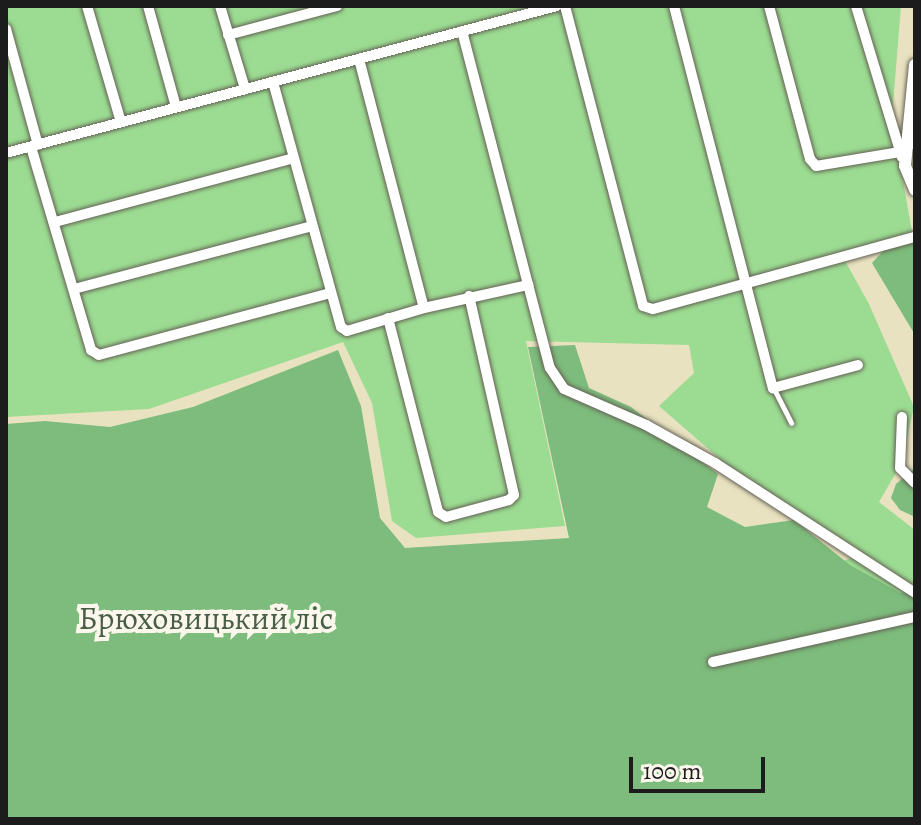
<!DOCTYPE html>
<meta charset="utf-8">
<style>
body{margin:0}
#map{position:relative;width:921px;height:825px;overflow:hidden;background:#e9e2c0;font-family:Alegreya,serif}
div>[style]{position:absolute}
.green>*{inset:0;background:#9cdc92}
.forest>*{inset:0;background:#7dbc7c}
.roads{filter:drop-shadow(0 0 2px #646155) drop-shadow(0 0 2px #646155)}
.service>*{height:5px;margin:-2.5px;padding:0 2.5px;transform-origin:2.5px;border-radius:2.5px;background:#fff}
.minor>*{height:10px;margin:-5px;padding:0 5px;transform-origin:5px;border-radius:5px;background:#fff}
.tertiary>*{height:12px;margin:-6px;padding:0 6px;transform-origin:6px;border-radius:6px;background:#fff}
span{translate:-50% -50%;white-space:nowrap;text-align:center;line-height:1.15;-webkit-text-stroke:8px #fbf7ec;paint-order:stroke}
.park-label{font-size:32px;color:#495f45}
.frame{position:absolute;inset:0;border:8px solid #1c1c1c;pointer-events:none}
.scale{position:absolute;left:629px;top:757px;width:136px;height:36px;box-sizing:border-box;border:4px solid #1c1c1c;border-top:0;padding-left:10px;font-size:24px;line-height:28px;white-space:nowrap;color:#1c1c1c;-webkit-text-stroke:6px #fbf7ec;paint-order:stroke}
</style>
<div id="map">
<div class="green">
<div style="clip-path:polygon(6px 6px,901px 6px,892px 117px,912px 232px,844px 259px,869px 304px,914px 407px,901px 464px,879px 502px,915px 530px,915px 628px,704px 613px,862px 554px,744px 480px,659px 406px,694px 373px,689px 345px,526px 341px,565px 526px,416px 538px,392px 521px,372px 403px,343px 342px,149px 409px,6px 417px)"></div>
</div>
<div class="forest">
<div style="clip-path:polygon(915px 239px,915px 335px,872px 263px,884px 250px)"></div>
<div style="clip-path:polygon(575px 345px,589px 388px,631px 407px,718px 474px,707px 507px,745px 527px,794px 520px,850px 565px,900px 593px,915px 592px,915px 819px,6px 819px,6px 424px,45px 421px,110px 427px,193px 407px,338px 350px,361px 406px,380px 518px,405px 548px,569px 538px,528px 347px)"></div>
<div style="clip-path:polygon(915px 468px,915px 517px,900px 510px,891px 498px,896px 484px)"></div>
</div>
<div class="roads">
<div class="service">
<div style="left:774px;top:389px;width:38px;rotate:63deg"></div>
</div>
<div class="minor">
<div style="left:87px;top:6px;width:121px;rotate:73.7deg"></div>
<div style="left:148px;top:6px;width:105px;rotate:74.5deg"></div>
<div style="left:220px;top:6px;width:87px;rotate:73.2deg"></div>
<div style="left:565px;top:6px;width:310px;rotate:75.4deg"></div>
<div style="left:643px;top:306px;width:10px;rotate:17deg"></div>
<div style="left:653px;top:309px;width:272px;rotate:-15.4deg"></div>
<div style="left:674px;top:6px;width:395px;rotate:75.5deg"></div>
<div style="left:773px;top:388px;width:88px;rotate:-15.1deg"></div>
<div style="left:769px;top:6px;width:158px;rotate:75deg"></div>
<div style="left:810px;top:159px;width:9px;rotate:49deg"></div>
<div style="left:816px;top:166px;width:85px;rotate:-9.5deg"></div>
<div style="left:900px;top:152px;width:19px;rotate:-36deg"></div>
<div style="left:856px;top:6px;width:158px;rotate:73.1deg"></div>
<div style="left:6px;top:29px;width:120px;rotate:74.6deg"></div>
<div style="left:462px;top:31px;width:348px;rotate:75.4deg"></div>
<div style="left:550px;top:368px;width:25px;rotate:56deg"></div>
<div style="left:564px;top:389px;width:90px;rotate:23.7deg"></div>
<div style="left:646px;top:425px;width:79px;rotate:28.8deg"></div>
<div style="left:715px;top:463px;width:239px;rotate:33deg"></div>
<div style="left:228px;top:35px;width:113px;rotate:-14.9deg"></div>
<div style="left:359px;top:59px;width:257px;rotate:75.4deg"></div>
<div style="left:424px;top:308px;width:107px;rotate:-12.5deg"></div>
<div style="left:273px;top:82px;width:254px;rotate:74.5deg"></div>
<div style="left:341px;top:327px;width:7px;rotate:34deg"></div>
<div style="left:347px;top:331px;width:80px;rotate:-16.6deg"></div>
<div style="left:31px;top:147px;width:212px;rotate:73.5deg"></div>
<div style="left:91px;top:350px;width:9px;rotate:32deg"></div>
<div style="left:99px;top:355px;width:239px;rotate:-15deg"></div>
<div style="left:6px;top:153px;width:570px;rotate:-14.94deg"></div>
<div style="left:55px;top:222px;width:247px;rotate:-15deg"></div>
<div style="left:74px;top:289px;width:246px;rotate:-14.8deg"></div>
<div style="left:388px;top:318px;width:200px;rotate:75.5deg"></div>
<div style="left:438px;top:512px;width:9px;rotate:32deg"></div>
<div style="left:446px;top:517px;width:65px;rotate:-15.1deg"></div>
<div style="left:509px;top:500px;width:7px;rotate:-45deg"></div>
<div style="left:514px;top:495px;width:204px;rotate:-102.7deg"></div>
<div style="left:902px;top:417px;width:51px;rotate:92.2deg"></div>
<div style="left:900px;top:468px;width:21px;rotate:45deg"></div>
<div style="left:713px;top:662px;width:207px;rotate:-12.6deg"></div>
</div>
<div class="tertiary">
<div style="left:915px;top:65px;width:101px;rotate:95.7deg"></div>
<div style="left:905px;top:166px;width:26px;rotate:67deg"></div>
</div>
</div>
<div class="park-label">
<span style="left:206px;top:618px">Брюховицький ліс</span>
</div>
<div class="frame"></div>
<div class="scale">100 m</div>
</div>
